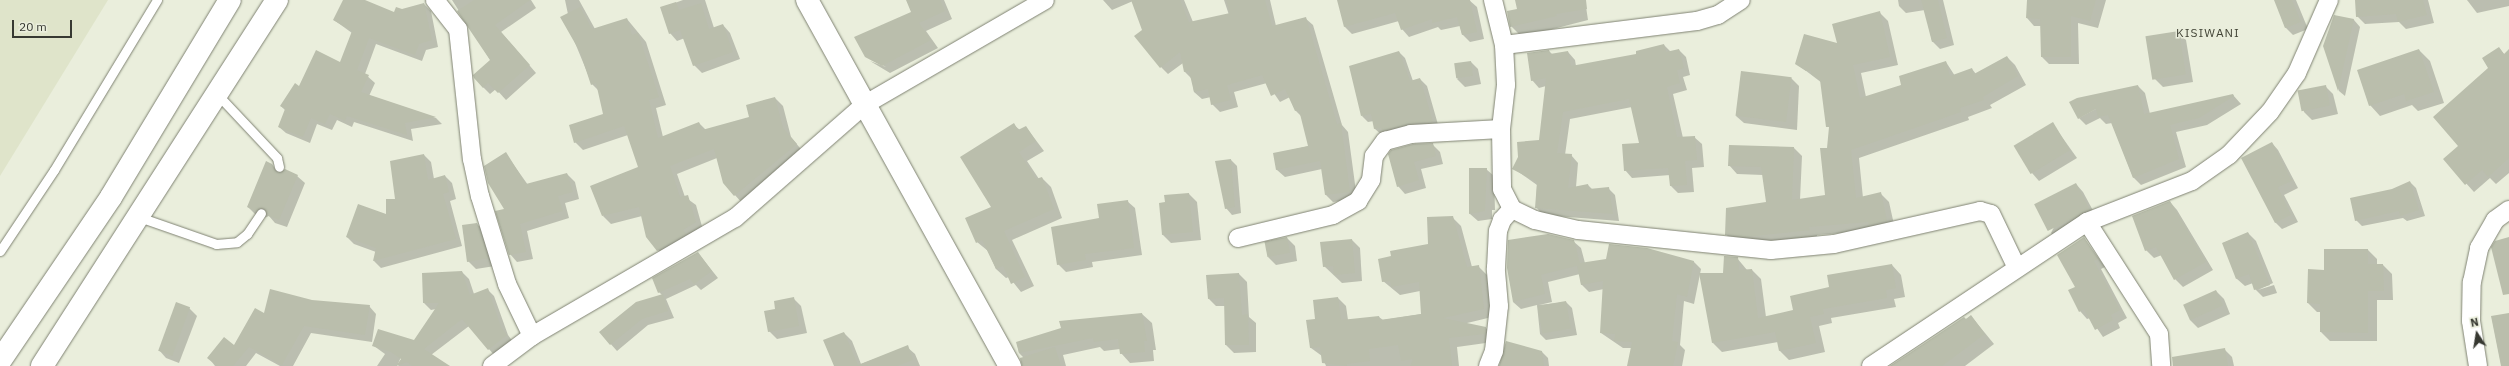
<!DOCTYPE html>
<style>
body{margin:0}
#map{position:relative;width:2509px;height:366px;overflow:hidden;background:#eaeedc;font-family:"IBM Plex Sans",sans-serif}
div>[style]{position:absolute}
.built>*{inset:0;background:#dfe4ca}
.shadow>*{inset:0;background:#0003}
.building>*{inset:0;background:#babeac;transform-origin:0 0}
.roads{filter:drop-shadow(0 0 1px #7f8272) drop-shadow(0 0 1px #7f8272)}
.lane>*{height:9px;margin:-4.5px;padding:0 4.5px;transform-origin:4.5px;border-radius:4.5px;background:#fff}
.street>*{height:18px;margin:-9px;padding:0 9px;transform-origin:9px;border-radius:9px;background:#fff}
.secondary>*{height:22px;margin:-11px;padding:0 11px;transform-origin:11px;border-radius:11px;background:#fff}
.primary>*{height:22px;margin:-11px;padding:0 11px;transform-origin:11px;border-radius:11px;background:#fff}
span{translate:-50% -50%;white-space:nowrap;text-align:center;line-height:1.15;-webkit-text-stroke:3px #eaeedc;paint-order:stroke}
.quarter-label{font-size:12px;color:#434537;letter-spacing:1px}
.north{position:absolute;left:2457px;top:314px;width:40px;height:40px;-webkit-text-stroke:3px #eaeedc;paint-order:stroke;rotate:348deg;font-size:11px;font-weight:700;line-height:16px;text-align:center;color:#373932}
.north::after{content:'';display:block;margin:auto;width:14px;height:18px;background:#373932;clip-path:polygon(50% 0,100% 100%,50% 72%,0 100%)}
.scale{position:absolute;left:12px;top:20px;width:60px;height:18px;box-sizing:border-box;border:2px solid #373932;border-top:0;padding-left:5px;font-size:12px;line-height:14px;white-space:nowrap;color:#373932;-webkit-text-stroke:3px #eaeedc;paint-order:stroke}
</style>
<div id="map">
<div class="built">
<div style="clip-path:polygon(0 0,108px 0,0 176px)"></div>
</div>
<div class="shadow">
<div style="clip-path:polygon(352px 0,362px 0,394px 13px,424px 4px,431px 11px,438px 47px,426px 50px,422px 61px,376px 44px,365px 74px,375px 83px,369px 96px,436px 118px,442px 124px,411px 129px,413px 141px,354px 122px,352px 127px,337px 120px,332px 130px,317px 124px,310px 143px,286px 133px,279px 127px,286px 111px,281px 106px,300px 87px,341px 63px,352px 33px,334px 20px)"></div>
<div style="clip-path:polygon(452px 0,531px 0,536px 8px,501px 32px,536px 73px,506px 100px,496px 89px,490px 94px,483px 87px,491px 61px)"></div>
<div style="clip-path:polygon(565px 0,579px 0,595px 29px,627px 19px,646px 42px,666px 105px,656px 108px,663px 137px,699px 123px,706px 130px,750px 118px,775px 98px,783px 106px,791px 137px,804px 153px,743px 204px,724px 183px,717px 158px,677px 174px,685px 197px,696px 205px,703px 230px,666px 258px,658px 250px,642px 216px,611px 224px,603px 216px,640px 168px,628px 135px,583px 150px,575px 142px,604px 115px,599px 91px,592px 84px,573px 38px)"></div>
<div style="clip-path:polygon(705px 0,714px 28px,723px 25px,730px 33px,740px 59px,702px 73px,694px 65px,685px 38px,677px 41px,670px 33px,661px 8px,683px 0)"></div>
<div style="clip-path:polygon(907px 0,944px 0,952px 19px,926px 31px,938px 48px,890px 73px,870px 61px,886px 67px,865px 56px,912px 12px)"></div>
<div style="clip-path:polygon(1103px 0,1184px 0,1193px 22px,1229px 15px,1224px 0,1270px 0,1276px 26px,1305px 18px,1313px 25px,1342px 125px,1348px 132px,1357px 199px,1333px 202px,1326px 195px,1322px 169px,1285px 177px,1277px 170px,1274px 154px,1309px 146px,1302px 117px,1296px 111px,1290px 97px,1280px 102px,1267px 83px,1234px 92px,1238px 107px,1220px 112px,1212px 104px,1211px 97px,1202px 99px,1194px 92px,1192px 79px,1185px 72px,1183px 63px,1168px 74px,1161px 67px,1133px 1px,1112px 10px)"></div>
<div style="clip-path:polygon(1338px 0,1469px 0,1477px 7px,1484px 39px,1470px 42px,1462px 34px,1460px 26px,1441px 30px,1438px 27px,1409px 37px,1402px 29px,1399px 21px,1352px 34px,1345px 27px)"></div>
<div style="clip-path:polygon(1516px 0,1585px 0,1588px 20px,1522px 37px,1511px 26px,1518px 10px)"></div>
<div style="clip-path:polygon(1898px 0,1943px 0,1954px 45px,1940px 49px,1932px 41px,1925px 10px,1906px 13px,1899px 6px)"></div>
<div style="clip-path:polygon(2028px 0,2106px 0,2098px 28px,2078px 23px,2079px 64px,2049px 64px,2042px 57px,2041px 26px,2034px 26px,2027px 18px)"></div>
<div style="clip-path:polygon(2275px 0,2296px 0,2308px 29px,2293px 35px,2285px 27px)"></div>
<div style="clip-path:polygon(2356px 0,2428px 0,2434px 23px,2406px 29px,2399px 22px,2365px 24px,2357px 16px)"></div>
<div style="clip-path:polygon(2467px 0,2509px 0,2509px 6px,2477px 13px)"></div>
<div style="clip-path:polygon(1880px 13px,1888px 21px,1898px 65px,1861px 73px,1866px 97px,1903px 85px,1946px 62px,1955px 76px,1972px 69px,1976px 74px,2007px 57px,2015px 65px,2026px 85px,1990px 105px,1992px 108px,1968px 117px,1969px 120px,1859px 158px,1863px 198px,1881px 194px,1889px 202px,1895px 229px,1817px 235px,1817px 238px,1753px 245px,1734px 243px,1726px 234px,1767px 203px,1763px 175px,1737px 174px,1729px 165px,1794px 148px,1802px 156px,1800px 200px,1826px 196px,1830px 129px,1822px 83px,1797px 64px,1838px 45px)"></div>
<div style="clip-path:polygon(2335px 16px,2354px 20px,2360px 27px,2345px 96px,2339px 91px,2324px 46px)"></div>
<div style="clip-path:polygon(2178px 33px,2186px 40px,2193px 82px,2163px 87px,2155px 79px)"></div>
<div style="clip-path:polygon(1664px 45px,1671px 52px,1679px 50px,1686px 57px,1690px 75px,1683px 77px,1687px 90px,1673px 94px,1683px 138px,1694px 137px,1702px 144px,1704px 167px,1692px 168px,1694px 192px,1678px 193px,1671px 186px,1670px 175px,1632px 178px,1625px 170px,1641px 144px,1632px 107px,1570px 119px,1565px 155px,1571px 155px,1578px 163px,1576px 187px,1588px 185px,1593px 190px,1608px 188px,1615px 195px,1619px 221px,1543px 215px,1536px 207px,1537px 185px,1513px 168px,1540px 141px,1546px 86px,1539px 88px,1532px 80px,1549px 51px,1553px 55px,1568px 52px,1575px 60px,1576px 66px,1638px 55px)"></div>
<div style="clip-path:polygon(2499px 48px,2509px 60px,2509px 173px,2496px 184px,2490px 178px,2474px 192px,2444px 159px,2460px 146px)"></div>
<div style="clip-path:polygon(2419px 50px,2430px 61px,2444px 103px,2418px 111px,2412px 105px,2380px 116px,2370px 105px)"></div>
<div style="clip-path:polygon(1399px 52px,1405px 58px,1413px 81px,1420px 79px,1427px 86px,1439px 128px,1382px 135px,1375px 129px,1374px 121px,1368px 122px,1362px 116px)"></div>
<div style="clip-path:polygon(1471px 62px,1478px 69px,1481px 84px,1465px 87px,1457px 79px)"></div>
<div style="clip-path:polygon(1791px 78px,1799px 86px,1797px 130px,1744px 123px,1736px 116px)"></div>
<div style="clip-path:polygon(2138px 86px,2145px 93px,2150px 114px,2233px 95px,2241px 104px,2207px 125px,2176px 132px,2186px 167px,2141px 185px,2133px 177px,2112px 123px,2106px 124px,2100px 118px,2086px 125px,2079px 118px)"></div>
<div style="clip-path:polygon(2325px 86px,2333px 94px,2338px 114px,2312px 120px,2304px 112px,2299px 93px)"></div>
<div style="clip-path:polygon(2052px 123px,2077px 158px,2039px 181px,2032px 173px)"></div>
<div style="clip-path:polygon(1014px 125px,1020px 130px,1026px 127px,1044px 151px,1027px 161px,1039px 179px,1042px 178px,1051px 187px,1062px 218px,1012px 240px,1034px 286px,1021px 292px,1009px 277px,1006px 278px,996px 269px,988px 251px,977px 242px,992px 208px)"></div>
<div style="clip-path:polygon(2272px 143px,2278px 150px,2298px 188px,2284px 195px,2298px 222px,2282px 229px,2275px 222px)"></div>
<div style="clip-path:polygon(1432px 144px,1440px 152px,1443px 164px,1421px 169px,1426px 188px,1405px 194px,1398px 186px,1389px 155px)"></div>
<div style="clip-path:polygon(506px 154px,528px 185px,567px 174px,575px 182px,579px 199px,565px 203px,569px 218px,527px 231px,533px 259px,517px 262px,510px 254px,505px 209px)"></div>
<div style="clip-path:polygon(424px 155px,431px 162px,434px 179px,445px 176px,452px 183px,456px 199px,450px 201px,462px 246px,381px 268px,374px 261px,376px 252px,354px 244px,347px 237px,387px 216px)"></div>
<div style="clip-path:polygon(1231px 160px,1237px 166px,1241px 213px,1232px 215px,1226px 208px,1217px 162px)"></div>
<div style="clip-path:polygon(272px 165px,279px 173px,297px 176px,305px 183px,287px 227px,275px 223px,269px 216px,264px 218px,256px 215px,248px 207px)"></div>
<div style="clip-path:polygon(1486px 169px,1494px 176px,1495px 210px,1492px 210px,1492px 219px,1478px 221px,1470px 214px)"></div>
<div style="clip-path:polygon(2410px 182px,2416px 188px,2425px 216px,2407px 221px,2403px 218px,2362px 226px,2356px 220px,2392px 190px)"></div>
<div style="clip-path:polygon(2076px 184px,2083px 192px,2097px 218px,2059px 241px,2051px 233px)"></div>
<div style="clip-path:polygon(1189px 194px,1197px 202px,1201px 240px,1171px 243px,1163px 235px,1166px 203px)"></div>
<div style="clip-path:polygon(1127px 201px,1135px 208px,1142px 255px,1092px 262px,1093px 267px,1066px 272px,1058px 264px,1101px 219px)"></div>
<div style="clip-path:polygon(2170px 202px,2177px 210px,2213px 270px,2183px 287px,2175px 279px,2162px 255px,2154px 258px,2146px 250px)"></div>
<div style="clip-path:polygon(1452px 217px,1461px 226px,1472px 267px,1478px 266px,1487px 275px,1492px 317px,1463px 324px,1486px 328px,1494px 337px,1493px 342px,1457px 347px,1459px 366px,1326px 366px,1322px 356px,1311px 348px,1307px 321px,1316px 320px,1338px 298px,1346px 306px,1348px 320px,1379px 317px,1383px 320px,1422px 314px,1420px 291px,1400px 295px,1383px 281px,1392px 257px,1429px 245px)"></div>
<div style="clip-path:polygon(477px 224px,485px 232px,495px 266px,476px 269px,468px 261px)"></div>
<div style="clip-path:polygon(2248px 233px,2256px 241px,2273px 283px,2258px 290px,2274px 285px,2277px 293px,2263px 297px,2255px 289px,2253px 283px,2245px 286px,2237px 279px,2223px 243px)"></div>
<div style="clip-path:polygon(1287px 238px,1295px 246px,1297px 261px,1276px 265px,1268px 257px)"></div>
<div style="clip-path:polygon(2084px 238px,2105px 267px,2101px 269px,2127px 318px,2118px 323px,2120px 328px,2103px 337px,2090px 318px,2087px 319px,2080px 311px,2076px 287px)"></div>
<div style="clip-path:polygon(1352px 240px,1360px 248px,1362px 281px,1342px 283px,1324px 266px)"></div>
<div style="clip-path:polygon(1573px 241px,1581px 248px,1585px 263px,1693px 261px,1701px 269px,1694px 304px,1684px 301px,1680px 345px,1685px 350px,1682px 366px,1628px 366px,1632px 348px,1623px 348px,1601px 333px,1604px 289px,1589px 292px,1581px 284px,1580px 274px,1548px 282px,1552px 302px,1539px 305px,1566px 302px,1572px 308px,1577px 335px,1546px 340px,1540px 334px,1537px 305px,1521px 309px,1513px 302px)"></div>
<div style="clip-path:polygon(2368px 250px,2377px 259px,2377px 265px,2383px 265px,2392px 274px,2393px 300px,2377px 300px,2377px 341px,2330px 341px,2321px 332px,2321px 312px,2317px 312px,2308px 303px,2325px 271px)"></div>
<div style="clip-path:polygon(698px 253px,718px 278px,701px 290px,696px 285px,666px 299px,674px 318px,648px 325px,617px 351px,600px 332px,663px 296px,659px 292px)"></div>
<div style="clip-path:polygon(1737px 258px,1747px 270px,1752px 270px,1761px 279px,1766px 317px,1794px 311px,1830px 288px,1892px 265px,1901px 275px,1905px 297px,1894px 299px,1896px 307px,1831px 318px,1832px 323px,1819px 326px,1825px 352px,1789px 360px,1780px 351px,1778px 342px,1722px 352px,1713px 343px,1724px 274px)"></div>
<div style="clip-path:polygon(462px 272px,469px 279px,474px 294px,488px 290px,494px 296px,508px 335px,513px 342px,495px 356px,469px 326px,431px 355px,445px 366px,398px 366px,403px 358px,401px 357px,397px 366px,377px 366px,385px 354px,374px 346px,414px 341px,436px 309px,431px 310px,424px 303px)"></div>
<div style="clip-path:polygon(1239px 274px,1247px 282px,1249px 317px,1256px 323px,1256px 352px,1234px 353px,1226px 345px,1225px 306px,1216px 306px,1209px 299px)"></div>
<div style="clip-path:polygon(2216px 291px,2224px 299px,2230px 314px,2198px 328px,2190px 320px)"></div>
<div style="clip-path:polygon(794px 299px,801px 306px,807px 333px,777px 339px,769px 331px,777px 310px)"></div>
<div style="clip-path:polygon(312px 301px,369px 306px,376px 314px,372px 342px,311px 333px,293px 366px,280px 366px,256px 353px,246px 366px,215px 366px,209px 358px,234px 346px,265px 315px)"></div>
<div style="clip-path:polygon(189px 308px,197px 316px,179px 363px,166px 358px,159px 350px)"></div>
<div style="clip-path:polygon(1142px 314px,1152px 323px,1156px 350px,1153px 350px,1154px 361px,1130px 363px,1121px 353px,1120px 349px,1104px 351px,1100px 347px,1063px 355px,1066px 366px,1032px 366px,1019px 353px,1017px 343px)"></div>
<div style="clip-path:polygon(1971px 316px,1994px 344px,1965px 366px,1890px 366px)"></div>
<div style="clip-path:polygon(844px 333px,852px 341px,861px 364px,907px 347px,915px 354px,920px 366px,835px 366px)"></div>
<div style="clip-path:polygon(2224px 349px,2232px 357px,2234px 366px,2198px 366px)"></div>
<div style="clip-path:polygon(1542px 352px,1548px 358px,1549px 366px,1500px 366px)"></div>
</div>
<div class="building">
<div style="clip-path:polygon(343px 0,365px 0,394px 12px,396px 7px,402px 9px,424px 3px,432px 40px,419px 44px,415px 55px,369px 38px,357px 70px,369px 75px,361px 92px,436px 117px,405px 123px,407px 135px,347px 116px,345px 121px,330px 114px,325px 124px,311px 118px,303px 137px,278px 127px,285px 109px,280px 106px,295px 83px,299px 86px,316px 50px,340px 62px,352px 31px,333px 20px)"></div>
<div style="clip-path:polygon(474px 0,530px 0,495px 25px,530px 65px,498px 93px,488px 83px,483px 88px,474px 78px,473px 75px,490px 60px,457px 11px)"></div>
<div style="clip-path:polygon(906px 0,940px 0,945px 11px,919px 23px,931px 40px,882px 66px,865px 57px,854px 37px,911px 12px)"></div>
<div style="clip-path:polygon(1131px 0,1180px 0,1189px 22px,1230px 13px,1226px 0,1265px 0,1272px 26px,1306px 17px,1337px 124px,1341px 123px,1350px 192px,1325px 195px,1320px 161px,1276px 170px,1273px 153px,1308px 146px,1299px 110px,1295px 111px,1285px 89px,1271px 96px,1262px 75px,1227px 85px,1231px 100px,1211px 105px,1208px 89px,1194px 92px,1189px 71px,1184px 72px,1180px 52px,1160px 68px,1134px 36px,1142px 30px)"></div>
<div style="clip-path:polygon(1337px 0,1470px 0,1477px 32px,1462px 35px,1457px 17px,1432px 23px,1432px 19px,1401px 30px,1395px 13px,1344px 27px)"></div>
<div style="clip-path:polygon(1515px 0,1586px 0,1587px 9px,1556px 14px,1557px 16px,1510px 27px,1507px 11px,1517px 9px)"></div>
<div style="clip-path:polygon(1921px 0,1938px 0,1947px 38px,1932px 42px)"></div>
<div style="clip-path:polygon(2027px 0,2096px 0,2090px 21px,2071px 16px,2071px 57px,2041px 57px,2040px 19px,2026px 18px)"></div>
<div style="clip-path:polygon(2274px 0,2292px 0,2301px 22px,2285px 28px)"></div>
<div style="clip-path:polygon(2355px 0,2423px 0,2427px 15px,2398px 22px,2396px 14px,2356px 17px)"></div>
<div style="clip-path:polygon(676px 2px,679px 10px,701px 3px,709px 29px,723px 24px,733px 52px,693px 66px,680px 30px,669px 34px,660px 7px)"></div>
<div style="clip-path:polygon(580px 7px,592px 29px,627px 18px,632px 35px,638px 33px,659px 97px,649px 100px,658px 138px,699px 122px,702px 130px,749px 117px,746px 105px,775px 97px,783px 128px,797px 144px,734px 196px,723px 183px,714px 149px,670px 166px,680px 197px,688px 195px,696px 222px,683px 230px,686px 234px,657px 251px,646px 237px,639px 207px,602px 216px,590px 186px,638px 167px,624px 126px,574px 143px,569px 125px,603px 114px,596px 83px,591px 85px,580px 52px,560px 17px)"></div>
<div style="clip-path:polygon(1880px 11px,1890px 57px,1853px 65px,1860px 98px,1901px 85px,1899px 76px,1946px 61px,1950px 76px,1972px 68px,1974px 74px,2007px 56px,2018px 76px,1983px 97px,1984px 100px,1960px 108px,1961px 112px,1851px 150px,1856px 198px,1881px 192px,1887px 221px,1869px 225px,1868px 222px,1809px 227px,1810px 230px,1745px 237px,1725px 235px,1726px 208px,1766px 202px,1761px 167px,1728px 166px,1729px 145px,1794px 147px,1792px 200px,1825px 195px,1820px 148px,1827px 148px,1829px 127px,1826px 127px,1820px 80px,1811px 74px,1811px 71px,1806px 71px,1795px 64px,1804px 34px,1837px 43px,1832px 24px)"></div>
<div style="clip-path:polygon(2334px 15px,2354px 19px,2338px 91px,2323px 46px)"></div>
<div style="left:2179px;top:31px;width:44px;height:34px;rotate:81deg"></div>
<div style="clip-path:polygon(1664px 44px,1666px 52px,1679px 49px,1684px 68px,1677px 70px,1680px 83px,1667px 87px,1677px 137px,1695px 136px,1697px 160px,1685px 161px,1687px 185px,1670px 186px,1668px 168px,1624px 171px,1622px 144px,1639px 143px,1629px 99px,1563px 112px,1557px 153px,1572px 154px,1568px 188px,1588px 184px,1589px 189px,1609px 187px,1613px 214px,1535px 208px,1537px 182px,1512px 169px,1518px 157px,1517px 142px,1539px 140px,1546px 78px,1531px 81px,1527px 53px,1549px 50px,1550px 54px,1568px 51px,1571px 66px,1636px 54px,1636px 51px)"></div>
<div style="clip-path:polygon(2499px 47px,2504px 54px,2509px 49px,2509px 158px,2488px 177px,2482px 170px,2465px 185px,2443px 159px,2458px 146px,2433px 117px,2488px 68px,2482px 58px)"></div>
<div style="clip-path:polygon(2419px 49px,2434px 92px,2406px 101px,2404px 94px,2369px 106px,2357px 70px)"></div>
<div style="clip-path:polygon(1399px 51px,1410px 81px,1420px 78px,1433px 122px,1408px 124px,1382px 131px,1381px 128px,1374px 129px,1371px 114px,1361px 116px,1349px 66px)"></div>
<div style="left:1471px;top:61px;width:15px;height:17px;rotate:82deg"></div>
<div style="left:1741px;top:71px;width:51px;height:45px;rotate:7deg"></div>
<div style="clip-path:polygon(2138px 85px,2144px 114px,2233px 94px,2234px 96px,2199px 118px,2170px 125px,2179px 159px,2133px 178px,2108px 115px,2098px 117px,2096px 109px,2078px 119px,2069px 102px,2077px 98px)"></div>
<div style="left:2326px;top:85px;width:21px;height:29px;rotate:79deg"></div>
<div style="left:2053px;top:122px;width:33px;height:46px;rotate:59deg"></div>
<div style="clip-path:polygon(1014px 123px,1018px 130px,1026px 126px,1036px 141px,1019px 152px,1036px 179px,1042px 177px,1054px 209px,1004px 231px,1025px 277px,1011px 284px,1003px 266px,996px 269px,982px 240px,976px 243px,965px 218px,991px 207px,960px 157px)"></div>
<div style="clip-path:polygon(2272px 142px,2292px 181px,2278px 187px,2291px 215px,2275px 223px,2241px 158px)"></div>
<div style="clip-path:polygon(1433px 143px,1436px 156px,1414px 162px,1419px 180px,1397px 187px,1388px 154px,1391px 150px,1413px 144px)"></div>
<div style="clip-path:polygon(506px 152px,526px 184px,567px 173px,573px 192px,558px 196px,563px 211px,520px 224px,526px 252px,509px 255px,495px 211px,504px 209px,488px 183px,484px 166px)"></div>
<div style="clip-path:polygon(424px 154px,428px 180px,445px 175px,449px 192px,443px 194px,456px 239px,373px 261px,376px 248px,346px 237px,358px 204px,386px 214px,386px 199px,395px 199px,390px 161px)"></div>
<div style="clip-path:polygon(1231px 159px,1235px 207px,1225px 209px,1215px 161px)"></div>
<div style="clip-path:polygon(266px 161px,272px 164px,277px 173px,285px 169px,298px 175px,279px 220px,266px 215px,264px 208px,255px 211px,247px 207px)"></div>
<div style="clip-path:polygon(1469px 168px,1487px 168px,1485px 211px,1469px 214px)"></div>
<div style="clip-path:polygon(2410px 181px,2419px 210px,2400px 216px,2399px 211px,2355px 221px,2350px 198px,2392px 189px)"></div>
<div style="left:2076px;top:183px;width:30px;height:47px;rotate:63deg"></div>
<div style="clip-path:polygon(1189px 193px,1193px 232px,1162px 235px,1159px 203px,1165px 202px,1164px 195px)"></div>
<div style="clip-path:polygon(1128px 200px,1134px 248px,1085px 254px,1086px 260px,1057px 265px,1051px 227px,1099px 218px,1097px 204px)"></div>
<div style="clip-path:polygon(2170px 201px,2206px 262px,2174px 280px,2156px 247px,2145px 251px,2132px 216px)"></div>
<div style="clip-path:polygon(1453px 216px,1467px 267px,1479px 265px,1484px 309px,1443px 318px,1486px 327px,1485px 334px,1449px 338px,1452px 366px,1410px 366px,1413px 359px,1401px 361px,1398px 345px,1369px 349px,1370px 361px,1347px 364px,1347px 366px,1322px 363px,1320px 347px,1310px 348px,1306px 320px,1315px 319px,1313px 300px,1338px 297px,1341px 320px,1379px 316px,1380px 320px,1421px 314px,1419px 282px,1391px 287px,1390px 281px,1382px 282px,1378px 259px,1391px 256px,1390px 251px,1428px 244px,1427px 217px)"></div>
<div style="clip-path:polygon(477px 223px,488px 258px,467px 262px,462px 225px)"></div>
<div style="clip-path:polygon(2248px 232px,2270px 285px,2254px 290px,2249px 274px,2236px 279px,2222px 243px)"></div>
<div style="clip-path:polygon(1548px 234px,1574px 240px,1580px 263px,1606px 259px,1609px 244px,1647px 248px,1694px 261px,1687px 297px,1677px 294px,1672px 341px,1678px 342px,1673px 366px,1627px 366px,1632px 342px,1614px 341px,1615px 334px,1600px 333px,1603px 281px,1581px 285px,1577px 266px,1541px 275px,1545px 294px,1513px 302px,1507px 268px,1508px 240px)"></div>
<div style="left:1287px;top:237px;width:16px;height:23px;rotate:79deg"></div>
<div style="clip-path:polygon(2084px 237px,2098px 259px,2094px 261px,2120px 310px,2111px 315px,2113px 320px,2095px 330px,2084px 309px,2079px 312px,2068px 290px,2075px 287px,2057px 255px)"></div>
<div style="clip-path:polygon(2509px 237px,2509px 294px,2503px 295px,2491px 247px,2495px 241px)"></div>
<div style="clip-path:polygon(1352px 239px,1355px 273px,1334px 275px,1333px 266px,1323px 267px,1320px 242px)"></div>
<div style="clip-path:polygon(2324px 249px,2368px 249px,2368px 264px,2383px 264px,2384px 291px,2368px 291px,2368px 333px,2320px 332px,2320px 304px,2307px 303px,2308px 269px,2324px 270px)"></div>
<div style="clip-path:polygon(698px 252px,712px 271px,694px 284px,690px 279px,658px 293px,652px 278px)"></div>
<div style="clip-path:polygon(1724px 256px,1738px 257px,1739px 270px,1752px 269px,1758px 318px,1793px 310px,1790px 296px,1829px 287px,1827px 275px,1892px 264px,1896px 288px,1886px 290px,1887px 298px,1823px 309px,1824px 314px,1810px 317px,1816px 343px,1779px 351px,1775px 332px,1712px 343px,1699px 273px,1723px 273px)"></div>
<div style="clip-path:polygon(462px 271px,470px 295px,488px 288px,501px 327px,507px 335px,488px 350px,462px 319px,424px 349px,450px 366px,412px 366px,407px 362px,396px 366px,401px 359px,391px 352px,372px 346px,378px 329px,414px 340px,439px 303px,423px 303px,422px 273px)"></div>
<div style="clip-path:polygon(1239px 273px,1242px 315px,1248px 314px,1249px 345px,1225px 345px,1224px 298px,1208px 299px,1206px 275px)"></div>
<div style="clip-path:polygon(270px 289px,312px 300px,370px 305px,365px 335px,304px 326px,282px 365px,249px 347px,233px 366px,217px 366px,207px 358px,224px 337px,234px 345px,255px 308px,264px 313px)"></div>
<div style="left:2216px;top:290px;width:17px;height:36px;rotate:66deg"></div>
<div style="clip-path:polygon(663px 294px,668px 311px,642px 319px,610px 345px,599px 332px,636px 302px)"></div>
<div style="clip-path:polygon(794px 297px,799px 326px,768px 332px,764px 311px,775px 309px,774px 301px)"></div>
<div style="left:1566px;top:301px;width:28px;height:29px;rotate:80deg"></div>
<div style="left:176px;top:302px;width:15px;height:52px;rotate:20deg"></div>
<div style="clip-path:polygon(1142px 313px,1147px 341px,1144px 341px,1145px 352px,1120px 354px,1118px 339px,1094px 342px,1093px 338px,1019px 353px,1016px 342px,1061px 328px,1059px 321px)"></div>
<div style="clip-path:polygon(2509px 313px,2509px 366px,2501px 366px,2491px 316px)"></div>
<div style="clip-path:polygon(1971px 315px,1985px 334px,1942px 366px,1890px 366px,1964px 317px,1966px 319px)"></div>
<div style="clip-path:polygon(844px 332px,858px 365px,908px 345px,913px 360px,897px 366px,834px 366px,823px 340px)"></div>
<div style="clip-path:polygon(1506px 341px,1542px 351px,1544px 366px,1499px 366px)"></div>
<div style="clip-path:polygon(1055px 347px,1061px 366px,1022px 366px,1020px 358px)"></div>
<div style="clip-path:polygon(2225px 348px,2228px 366px,2173px 366px,2172px 357px)"></div>
</div>
<div class="roads">
<div class="lane">
<div style="left:217px;top:94px;width:88px;rotate:46.8deg"></div>
<div style="left:277px;top:158px;width:9px;rotate:77deg"></div>
<div style="left:139px;top:217px;width:82px;rotate:19.3deg"></div>
<div style="left:216px;top:244px;width:21px;rotate:-5deg"></div>
<div style="left:237px;top:242px;width:13px;rotate:-39deg"></div>
<div style="left:247px;top:234px;width:25px;rotate:-56deg"></div>
<div style="left:0;top:251px;width:97px;rotate:-56.3deg"></div>
<div style="left:54px;top:170px;width:199px;rotate:-58.8deg"></div>
</div>
<div class="street">
<div style="left:435px;top:0;width:37px;rotate:52deg"></div>
<div style="left:458px;top:29px;width:131px;rotate:83.9deg"></div>
<div style="left:472px;top:159px;width:38px;rotate:78deg"></div>
<div style="left:480px;top:196px;width:92px;rotate:72.9deg"></div>
<div style="left:507px;top:284px;width:58px;rotate:64.3deg"></div>
<div style="left:1493px;top:0;width:46px;rotate:76.3deg"></div>
<div style="left:1504px;top:45px;width:40px;rotate:87.1deg"></div>
<div style="left:1506px;top:85px;width:44px;rotate:96.5deg"></div>
<div style="left:1501px;top:129px;width:60px;rotate:89deg"></div>
<div style="left:1502px;top:189px;width:22px;rotate:63deg"></div>
<div style="left:1512px;top:209px;width:25px;rotate:26deg"></div>
<div style="left:1535px;top:220px;width:44px;rotate:13.1deg"></div>
<div style="left:1578px;top:230px;width:194px;rotate:5.9deg"></div>
<div style="left:1771px;top:250px;width:63px;rotate:-5.4deg"></div>
<div style="left:1834px;top:244px;width:150px;rotate:-12.7deg"></div>
<div style="left:1980px;top:211px;width:11px;rotate:15deg"></div>
<div style="left:1991px;top:214px;width:60px;rotate:64.3deg"></div>
<div style="left:1504px;top:45px;width:194px;rotate:-7.1deg"></div>
<div style="left:1697px;top:21px;width:22px;rotate:-16deg"></div>
<div style="left:1718px;top:15px;width:27px;rotate:-33deg"></div>
<div style="left:2087px;top:222px;width:133px;rotate:57.3deg"></div>
<div style="left:2159px;top:334px;width:32px;rotate:86deg"></div>
<div style="left:1238px;top:238px;width:98px;rotate:-13.6deg"></div>
<div style="left:1333px;top:215px;width:29px;rotate:-29deg"></div>
<div style="left:1358px;top:201px;width:25px;rotate:-58deg"></div>
<div style="left:1371px;top:180px;width:24px;rotate:-83deg"></div>
<div style="left:1374px;top:156px;width:19px;rotate:-54deg"></div>
<div style="left:1385px;top:141px;width:27px;rotate:-15deg"></div>
<div style="left:1411px;top:134px;width:90px;rotate:-3.2deg"></div>
<div style="left:492px;top:366px;width:50px;rotate:-36.9deg"></div>
<div style="left:532px;top:336px;width:235px;rotate:-30.2deg"></div>
<div style="left:735px;top:218px;width:171px;rotate:-41.2deg"></div>
<div style="left:864px;top:105px;width:209px;rotate:-30.1deg"></div>
<div style="left:1488px;top:366px;width:16px;rotate:-68deg"></div>
<div style="left:1494px;top:351px;width:45px;rotate:-83.7deg"></div>
<div style="left:1499px;top:306px;width:38px;rotate:-95deg"></div>
<div style="left:1496px;top:268px;width:37px;rotate:-87deg"></div>
<div style="left:1498px;top:231px;width:12px;rotate:-70deg"></div>
<div style="left:1502px;top:220px;width:15px;rotate:-48deg"></div>
<div style="left:1871px;top:366px;width:260px;rotate:-33.7deg"></div>
<div style="left:2087px;top:222px;width:113px;rotate:-21.3deg"></div>
<div style="left:2192px;top:181px;width:45px;rotate:-35.1deg"></div>
<div style="left:2229px;top:155px;width:59px;rotate:-46.4deg"></div>
<div style="left:2270px;top:112px;width:47px;rotate:-55.3deg"></div>
<div style="left:2297px;top:73px;width:80px;rotate:-66.3deg"></div>
<div style="left:2478px;top:366px;width:46px;rotate:-98.8deg"></div>
<div style="left:2471px;top:321px;width:39px;rotate:-89deg"></div>
<div style="left:2472px;top:282px;width:35px;rotate:-78deg"></div>
<div style="left:2479px;top:248px;width:32px;rotate:-60deg"></div>
<div style="left:2495px;top:220px;width:17px;rotate:-36deg"></div>
</div>
<div class="secondary">
<div style="left:807px;top:0;width:419px;rotate:61deg"></div>
</div>
<div class="primary">
<div style="left:0;top:361px;width:198px;rotate:-55.9deg"></div>
<div style="left:111px;top:197px;width:230px;rotate:-58.9deg"></div>
<div style="left:42px;top:366px;width:435px;rotate:-57.3deg"></div>
</div>
</div>
<div class="quarter-label">
<span style="left:2208px;top:33px">KISIWANI</span>
</div>
<div class="north">N</div>
<div class="scale">20 m</div>
</div>
